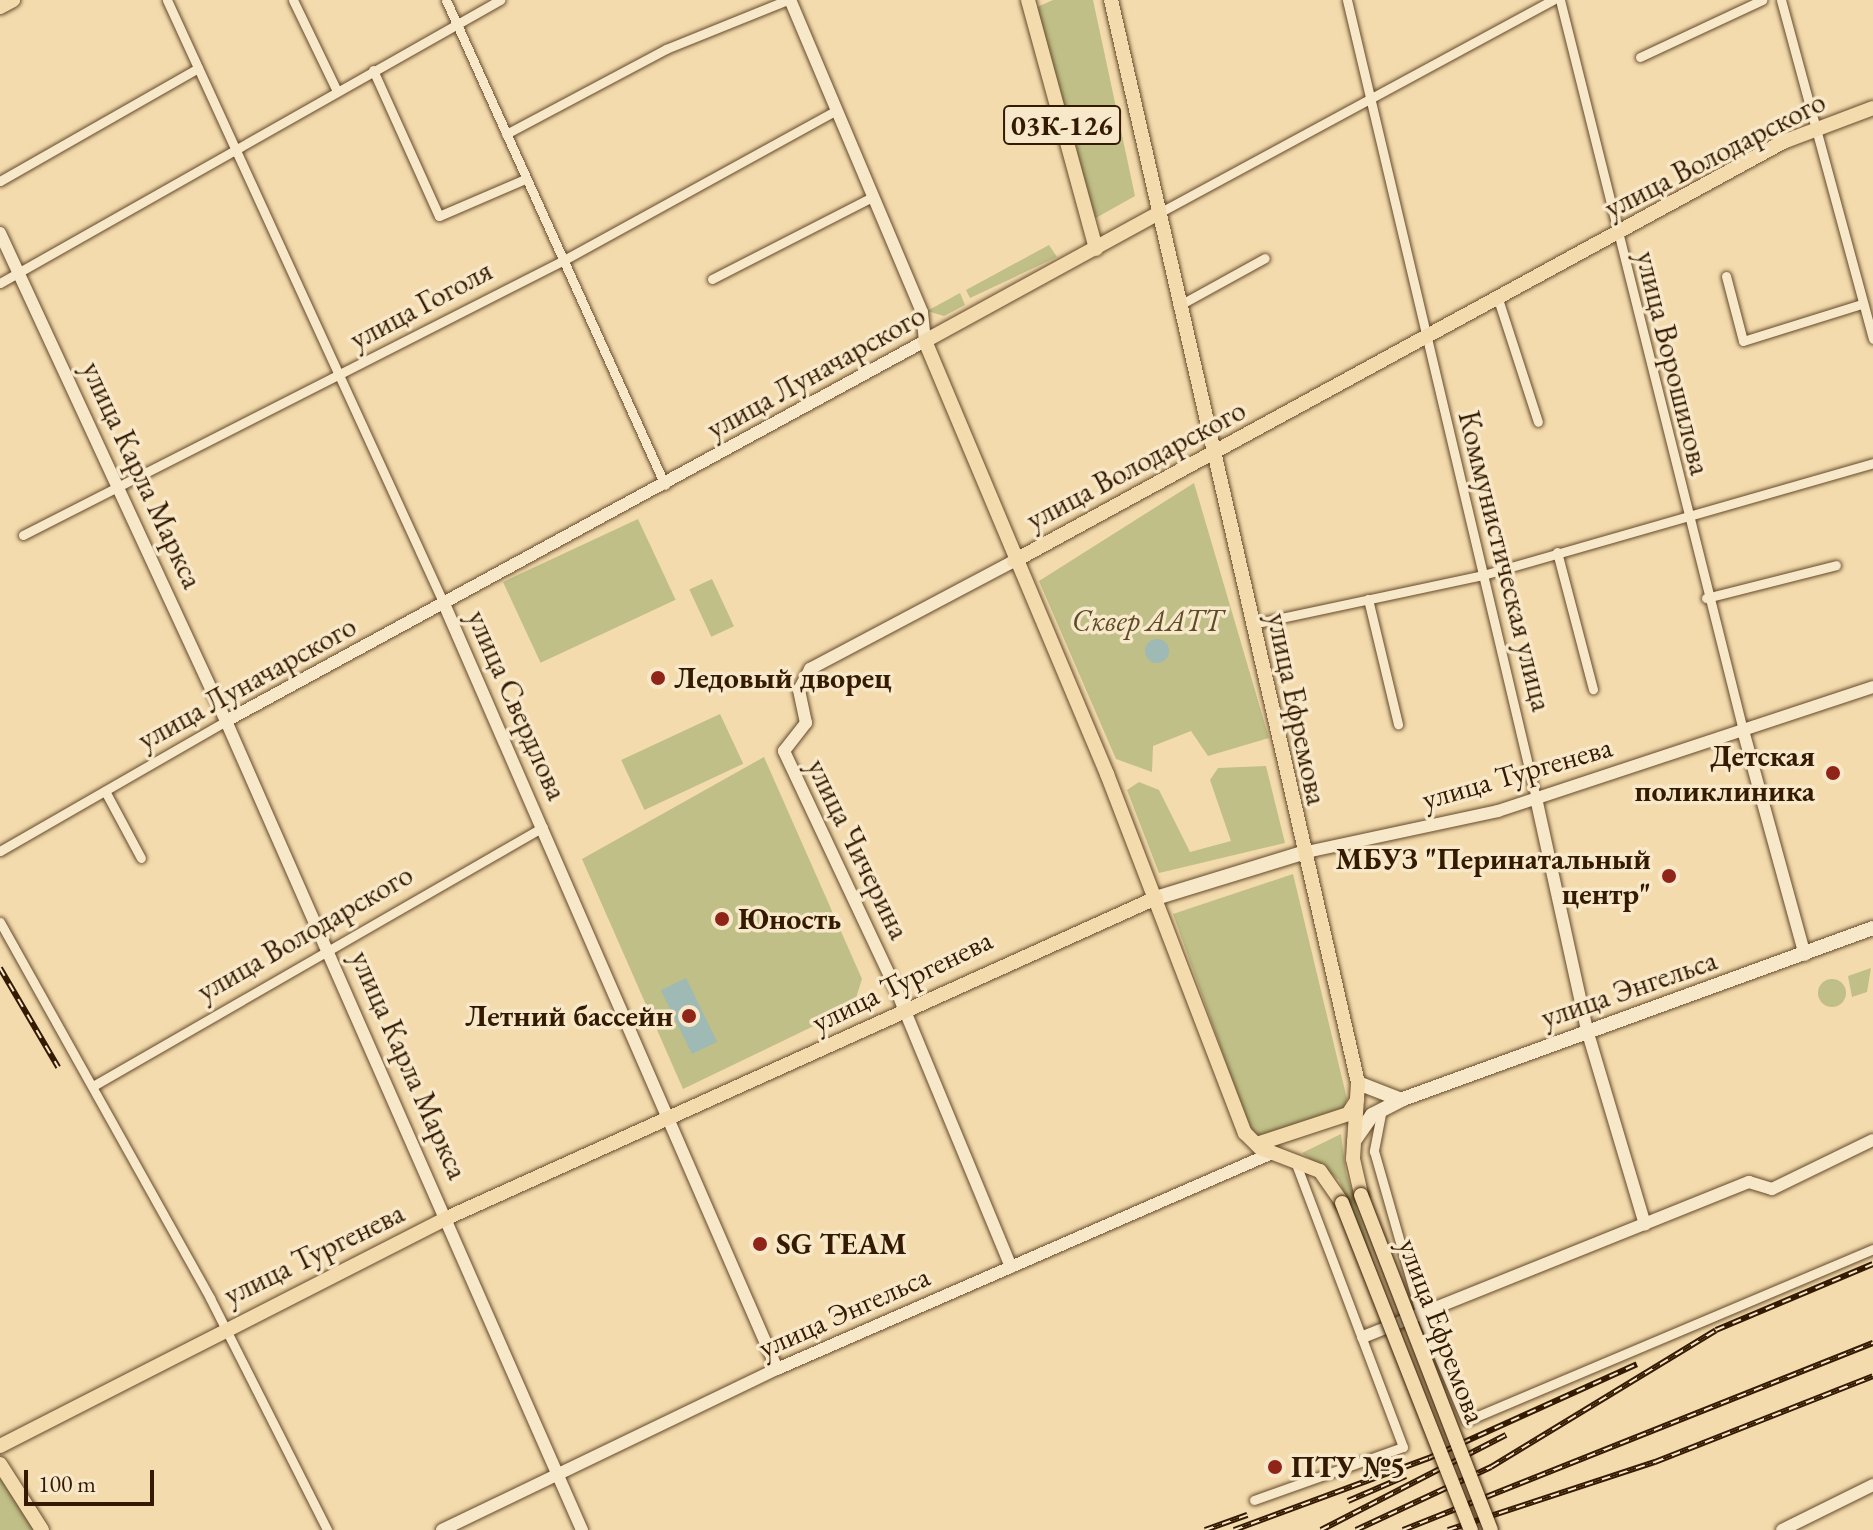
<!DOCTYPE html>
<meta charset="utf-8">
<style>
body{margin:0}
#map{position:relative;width:1873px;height:1530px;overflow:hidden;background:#f4dbad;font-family:"EB Garamond",serif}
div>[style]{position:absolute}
.green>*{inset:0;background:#bfbf87;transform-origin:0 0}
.round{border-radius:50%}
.water>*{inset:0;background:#9fb9b4;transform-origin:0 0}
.roads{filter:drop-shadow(0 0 2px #644a2b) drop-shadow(0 0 2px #644a2b)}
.minor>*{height:9px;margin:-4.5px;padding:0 4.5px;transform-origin:4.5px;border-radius:4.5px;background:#f8e8ca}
.tertiary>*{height:12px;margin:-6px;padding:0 6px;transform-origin:6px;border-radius:6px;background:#f8e8ca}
.secondary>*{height:14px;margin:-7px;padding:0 7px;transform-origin:7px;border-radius:7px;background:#f8e8ca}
.primary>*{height:14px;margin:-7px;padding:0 7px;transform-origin:7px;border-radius:7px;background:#f4dbad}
.rail>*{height:6px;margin-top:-3px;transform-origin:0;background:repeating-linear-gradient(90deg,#f8e8ca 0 9px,#341a00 0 18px);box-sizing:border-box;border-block:2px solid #341a00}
.bridges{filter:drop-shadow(0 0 2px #341a00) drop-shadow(0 0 2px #341a00)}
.primary-bridge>*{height:14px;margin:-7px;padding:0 7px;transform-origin:7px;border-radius:7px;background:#f4dbad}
.dots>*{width:22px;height:22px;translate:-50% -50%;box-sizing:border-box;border:4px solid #f8e8ca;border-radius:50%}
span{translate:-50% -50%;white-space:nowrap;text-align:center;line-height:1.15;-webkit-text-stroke:7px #f8e8ca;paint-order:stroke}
.shield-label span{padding:2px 6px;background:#f8e8ca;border:2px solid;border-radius:6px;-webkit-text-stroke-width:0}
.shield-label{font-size:28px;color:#341a00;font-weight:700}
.street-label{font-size:30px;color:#341a00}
.park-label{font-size:30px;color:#5e4c28;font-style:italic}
.poi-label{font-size:30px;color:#341a00;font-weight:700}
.left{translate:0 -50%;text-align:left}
.right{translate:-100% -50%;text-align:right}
.scale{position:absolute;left:24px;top:1470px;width:130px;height:36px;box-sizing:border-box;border:4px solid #341a00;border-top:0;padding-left:10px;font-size:24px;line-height:28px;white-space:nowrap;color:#341a00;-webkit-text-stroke:6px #f8e8ca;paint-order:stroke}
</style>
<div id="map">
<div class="green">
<div style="clip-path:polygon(1053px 0,1093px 0,1135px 196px,1094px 219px,1035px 8px)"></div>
<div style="clip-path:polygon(1049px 245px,1057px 257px,970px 298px,966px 290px)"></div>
<div style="clip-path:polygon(960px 293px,965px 305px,944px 316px,927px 311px)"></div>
<div style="clip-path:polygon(1194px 483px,1269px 738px,1208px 756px,1191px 731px,1153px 746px,1152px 772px,1116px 759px,1039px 581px)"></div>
<div style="left:638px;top:519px;width:89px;height:149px;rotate:65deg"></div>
<div style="left:712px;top:579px;width:52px;height:25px;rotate:65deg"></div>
<div style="left:720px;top:714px;width:55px;height:109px;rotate:65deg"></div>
<div style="clip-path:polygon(764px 757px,862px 979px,853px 1007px,683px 1089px,582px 859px)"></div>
<div style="clip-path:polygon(1266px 766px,1285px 843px,1159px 873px,1127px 790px,1139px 782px,1159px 790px,1190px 852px,1231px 841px,1210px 780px,1218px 768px)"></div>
<div style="clip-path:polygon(1293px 874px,1347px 1099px,1344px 1109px,1266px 1142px,1251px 1132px,1173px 914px)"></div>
<div style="clip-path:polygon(1871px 968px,1867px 992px,1852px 997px,1848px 976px)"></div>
<div class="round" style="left:1818px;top:979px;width:28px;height:28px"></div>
<div style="clip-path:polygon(1341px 1134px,1346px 1173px,1389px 1312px,1339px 1180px,1302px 1153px)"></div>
<div style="clip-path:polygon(0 1477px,34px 1530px,0 1530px)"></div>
</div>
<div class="water">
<div class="round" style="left:1145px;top:639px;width:24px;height:24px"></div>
<div style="left:686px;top:978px;width:71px;height:28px;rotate:64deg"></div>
</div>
<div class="roads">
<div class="minor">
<div style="left:167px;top:0;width:667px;rotate:65.36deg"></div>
<div style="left:293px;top:0;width:101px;rotate:64.2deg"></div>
<div style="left:446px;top:0;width:532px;rotate:65.7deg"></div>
<div style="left:1347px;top:0;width:820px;rotate:76.68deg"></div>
<div style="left:1560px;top:0;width:757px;rotate:75.93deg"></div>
<div style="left:1781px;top:0;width:351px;rotate:74.8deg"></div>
<div style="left:1640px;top:57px;width:135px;rotate:-25deg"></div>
<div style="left:373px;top:70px;width:160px;rotate:65.7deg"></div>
<div style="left:439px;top:216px;width:94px;rotate:-23.3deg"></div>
<div style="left:506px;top:134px;width:181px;rotate:-28deg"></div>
<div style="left:666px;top:49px;width:131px;rotate:-22deg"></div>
<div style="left:0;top:181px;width:228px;rotate:-29.7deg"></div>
<div style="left:1157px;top:214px;width:450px;rotate:-28.4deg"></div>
<div style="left:1726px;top:276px;width:67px;rotate:75.3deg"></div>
<div style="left:1743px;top:341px;width:125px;rotate:-17.3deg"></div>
<div style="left:712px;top:279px;width:180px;rotate:-27.1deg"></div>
<div style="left:0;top:283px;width:575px;rotate:-29.51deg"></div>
<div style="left:1498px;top:299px;width:129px;rotate:72deg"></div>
<div style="left:1178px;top:306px;width:99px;rotate:-28.9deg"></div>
<div style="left:23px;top:535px;width:607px;rotate:-26.95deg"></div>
<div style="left:564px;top:260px;width:311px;rotate:-28.8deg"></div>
<div style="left:1557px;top:552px;width:142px;rotate:75.3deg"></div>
<div style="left:1706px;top:598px;width:134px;rotate:-14.2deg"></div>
<div style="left:1368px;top:599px;width:129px;rotate:76.5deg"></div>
<div style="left:1253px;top:624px;width:235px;rotate:-12deg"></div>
<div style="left:1483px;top:575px;width:406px;rotate:-16deg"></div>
<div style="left:105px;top:791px;width:76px;rotate:61.8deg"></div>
<div style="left:0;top:851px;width:261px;rotate:-29.9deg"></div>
<div style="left:0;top:922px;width:431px;rotate:60.8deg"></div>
<div style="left:210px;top:1298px;width:260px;rotate:63.2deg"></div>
<div style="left:93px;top:1086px;width:519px;rotate:-29.92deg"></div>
<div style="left:1381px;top:1114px;width:38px;rotate:101deg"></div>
<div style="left:1374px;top:1151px;width:168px;rotate:74.1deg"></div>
<div style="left:1420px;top:1313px;width:117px;rotate:66.9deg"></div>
<div style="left:1466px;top:1421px;width:442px;rotate:-22.9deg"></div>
<div style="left:1254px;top:1500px;width:158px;rotate:-19.6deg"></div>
<div style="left:1403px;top:1447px;width:303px;rotate:-110.7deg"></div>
</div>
<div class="tertiary">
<div style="left:0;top:233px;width:538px;rotate:65.15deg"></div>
<div style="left:226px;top:721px;width:884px;rotate:66.25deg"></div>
<div style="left:445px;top:606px;width:832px;rotate:66.48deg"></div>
<div style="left:226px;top:721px;width:796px;rotate:-28.53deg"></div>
<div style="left:925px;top:341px;width:29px;rotate:-96deg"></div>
<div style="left:922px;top:312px;width:339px;rotate:-112.9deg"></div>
<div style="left:1744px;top:734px;width:229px;rotate:74.6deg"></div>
<div style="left:1536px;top:798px;width:238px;rotate:77.6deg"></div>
<div style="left:1587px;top:1030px;width:203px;rotate:73.4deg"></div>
<div style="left:1302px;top:853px;width:200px;rotate:-12.1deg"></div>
<div style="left:1498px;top:811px;width:395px;rotate:-18.3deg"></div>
<div style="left:1011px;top:1267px;width:303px;rotate:-112.5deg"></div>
<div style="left:895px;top:987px;width:261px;rotate:-115.2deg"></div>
<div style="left:784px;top:751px;width:36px;rotate:-52deg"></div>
<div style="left:806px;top:723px;width:34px;rotate:-102deg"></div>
<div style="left:799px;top:690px;width:24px;rotate:-62deg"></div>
<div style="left:810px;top:669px;width:231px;rotate:-27.9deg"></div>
<div style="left:1363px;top:1337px;width:416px;rotate:-21.9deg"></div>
<div style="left:1749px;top:1182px;width:24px;rotate:17deg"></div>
<div style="left:1772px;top:1189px;width:112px;rotate:-25.9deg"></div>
<div style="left:442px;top:1530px;width:372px;rotate:-25.7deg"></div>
<div style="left:777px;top:1369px;width:540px;rotate:-23.57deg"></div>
<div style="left:1782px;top:1530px;width:102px;rotate:-26.3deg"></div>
</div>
<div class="secondary">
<div style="left:1156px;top:898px;width:153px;rotate:-17.1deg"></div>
<div style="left:1358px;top:1083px;width:44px;rotate:21.3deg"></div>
<div style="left:1354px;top:1141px;width:32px;rotate:-55deg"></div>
<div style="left:1372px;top:1115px;width:35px;rotate:-27deg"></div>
<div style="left:1403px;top:1099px;width:500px;rotate:-19.99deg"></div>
</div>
<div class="primary">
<div style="left:1028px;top:0;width:258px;rotate:74.7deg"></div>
<div style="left:1111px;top:0;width:1111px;rotate:77.15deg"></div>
<div style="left:1358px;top:1083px;width:76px;rotate:93.8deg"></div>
<div style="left:1353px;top:1159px;width:37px;rotate:77deg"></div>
<div style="left:0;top:7px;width:15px;rotate:-28deg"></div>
<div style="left:1157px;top:214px;width:264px;rotate:151.3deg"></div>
<div style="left:925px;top:341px;width:470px;rotate:67.2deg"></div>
<div style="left:1107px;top:774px;width:385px;rotate:69deg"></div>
<div style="left:1245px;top:1133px;width:21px;rotate:45deg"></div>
<div style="left:1260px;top:1148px;width:64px;rotate:21deg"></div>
<div style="left:1320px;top:1171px;width:39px;rotate:55deg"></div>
<div style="left:1014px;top:561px;width:876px;rotate:-28.58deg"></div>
<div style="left:1783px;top:142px;width:96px;rotate:-20.7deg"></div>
<div style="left:1257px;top:1144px;width:96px;rotate:-18.2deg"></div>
<div style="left:1348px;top:1114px;width:17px;rotate:-57deg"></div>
<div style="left:0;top:1446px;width:504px;rotate:-27.02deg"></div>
<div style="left:449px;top:1217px;width:776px;rotate:-24.29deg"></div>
<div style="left:0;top:1464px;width:78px;rotate:57.5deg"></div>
</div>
</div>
<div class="rail">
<div style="left:0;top:968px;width:115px;rotate:59.6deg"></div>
<div style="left:1348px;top:1501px;width:63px;rotate:-23.3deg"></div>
<div style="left:1205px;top:1530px;width:45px;rotate:-19.7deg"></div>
<div style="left:1234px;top:1530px;width:208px;rotate:-20.3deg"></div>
<div style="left:1429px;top:1458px;width:228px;rotate:-24.3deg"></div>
<div style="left:1321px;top:1530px;width:208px;rotate:-27.2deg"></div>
<div style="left:1356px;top:1530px;width:149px;rotate:-25deg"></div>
<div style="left:1491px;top:1467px;width:263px;rotate:-31.3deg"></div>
<div style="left:1716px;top:1330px;width:170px;rotate:-22.8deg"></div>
<div style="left:1403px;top:1530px;width:506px;rotate:-21.7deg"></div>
<div style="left:1448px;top:1530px;width:218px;rotate:-18.2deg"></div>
<div style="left:1655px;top:1462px;width:234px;rotate:-21.5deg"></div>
</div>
<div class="bridges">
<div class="primary-bridge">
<div style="left:1361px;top:1195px;width:359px;rotate:68.8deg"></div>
<div style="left:1342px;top:1203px;width:352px;rotate:68.5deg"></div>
</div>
</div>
<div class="dots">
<div style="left:658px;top:678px;background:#8f2418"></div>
<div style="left:1833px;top:773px;background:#8f2418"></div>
<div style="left:1669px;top:876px;background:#8f2418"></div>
<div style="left:722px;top:919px;background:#8f2418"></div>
<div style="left:689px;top:1016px;background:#8f2418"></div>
<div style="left:760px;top:1244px;background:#8f2418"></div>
<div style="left:1275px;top:1467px;background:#8f2418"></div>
</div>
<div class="shield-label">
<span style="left:1062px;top:125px">03К-126</span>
</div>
<div class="street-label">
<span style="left:1715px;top:155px;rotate:-27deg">улица Володарского</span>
<span style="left:421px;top:305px;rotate:-28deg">улица Гоголя</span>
<span style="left:1673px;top:363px;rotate:76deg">улица Ворошилова</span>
<span style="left:816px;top:372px;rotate:-29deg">улица Луначарского</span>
<span style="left:1136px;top:465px;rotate:-28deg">улица Володарского</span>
<span style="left:142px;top:475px;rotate:65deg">улица Карла Маркса</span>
<span style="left:1505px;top:561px;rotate:76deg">Коммунистическая улица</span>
<span style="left:247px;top:683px;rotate:-29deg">улица Луначарского</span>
<span style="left:517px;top:705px;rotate:66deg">улица Свердлова</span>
<span style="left:1297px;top:709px;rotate:78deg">улица Ефремова</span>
<span style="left:1517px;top:773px;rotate:-16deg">улица Тургенева</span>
<span style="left:858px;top:849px;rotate:64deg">улица Чичерина</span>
<span style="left:305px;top:933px;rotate:-30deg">улица Володарского</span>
<span style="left:902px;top:981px;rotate:-26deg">улица Тургенева</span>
<span style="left:1629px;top:989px;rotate:-19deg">улица Энгельса</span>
<span style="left:409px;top:1065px;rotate:66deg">улица Карла Маркса</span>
<span style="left:314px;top:1254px;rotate:-26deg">улица Тургенева</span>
<span style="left:844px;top:1312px;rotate:-24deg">улица Энгельса</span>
<span style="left:1442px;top:1331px;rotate:69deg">улица Ефремова</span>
</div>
<div class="park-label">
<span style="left:1147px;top:621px">Сквер ААТТ</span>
</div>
<div class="poi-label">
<span class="left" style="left:674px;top:678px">Ледовый дворец</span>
<span class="right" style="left:1815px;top:773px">Детская<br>поликлиника</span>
<span class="right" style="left:1651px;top:876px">МБУЗ "Перинатальный<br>центр"</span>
<span class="left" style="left:738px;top:919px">Юность</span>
<span class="right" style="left:673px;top:1016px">Летний бассейн</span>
<span class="left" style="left:776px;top:1244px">SG TEAM</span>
<span class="left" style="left:1291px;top:1467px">ПТУ №5</span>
</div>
<div class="scale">100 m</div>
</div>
